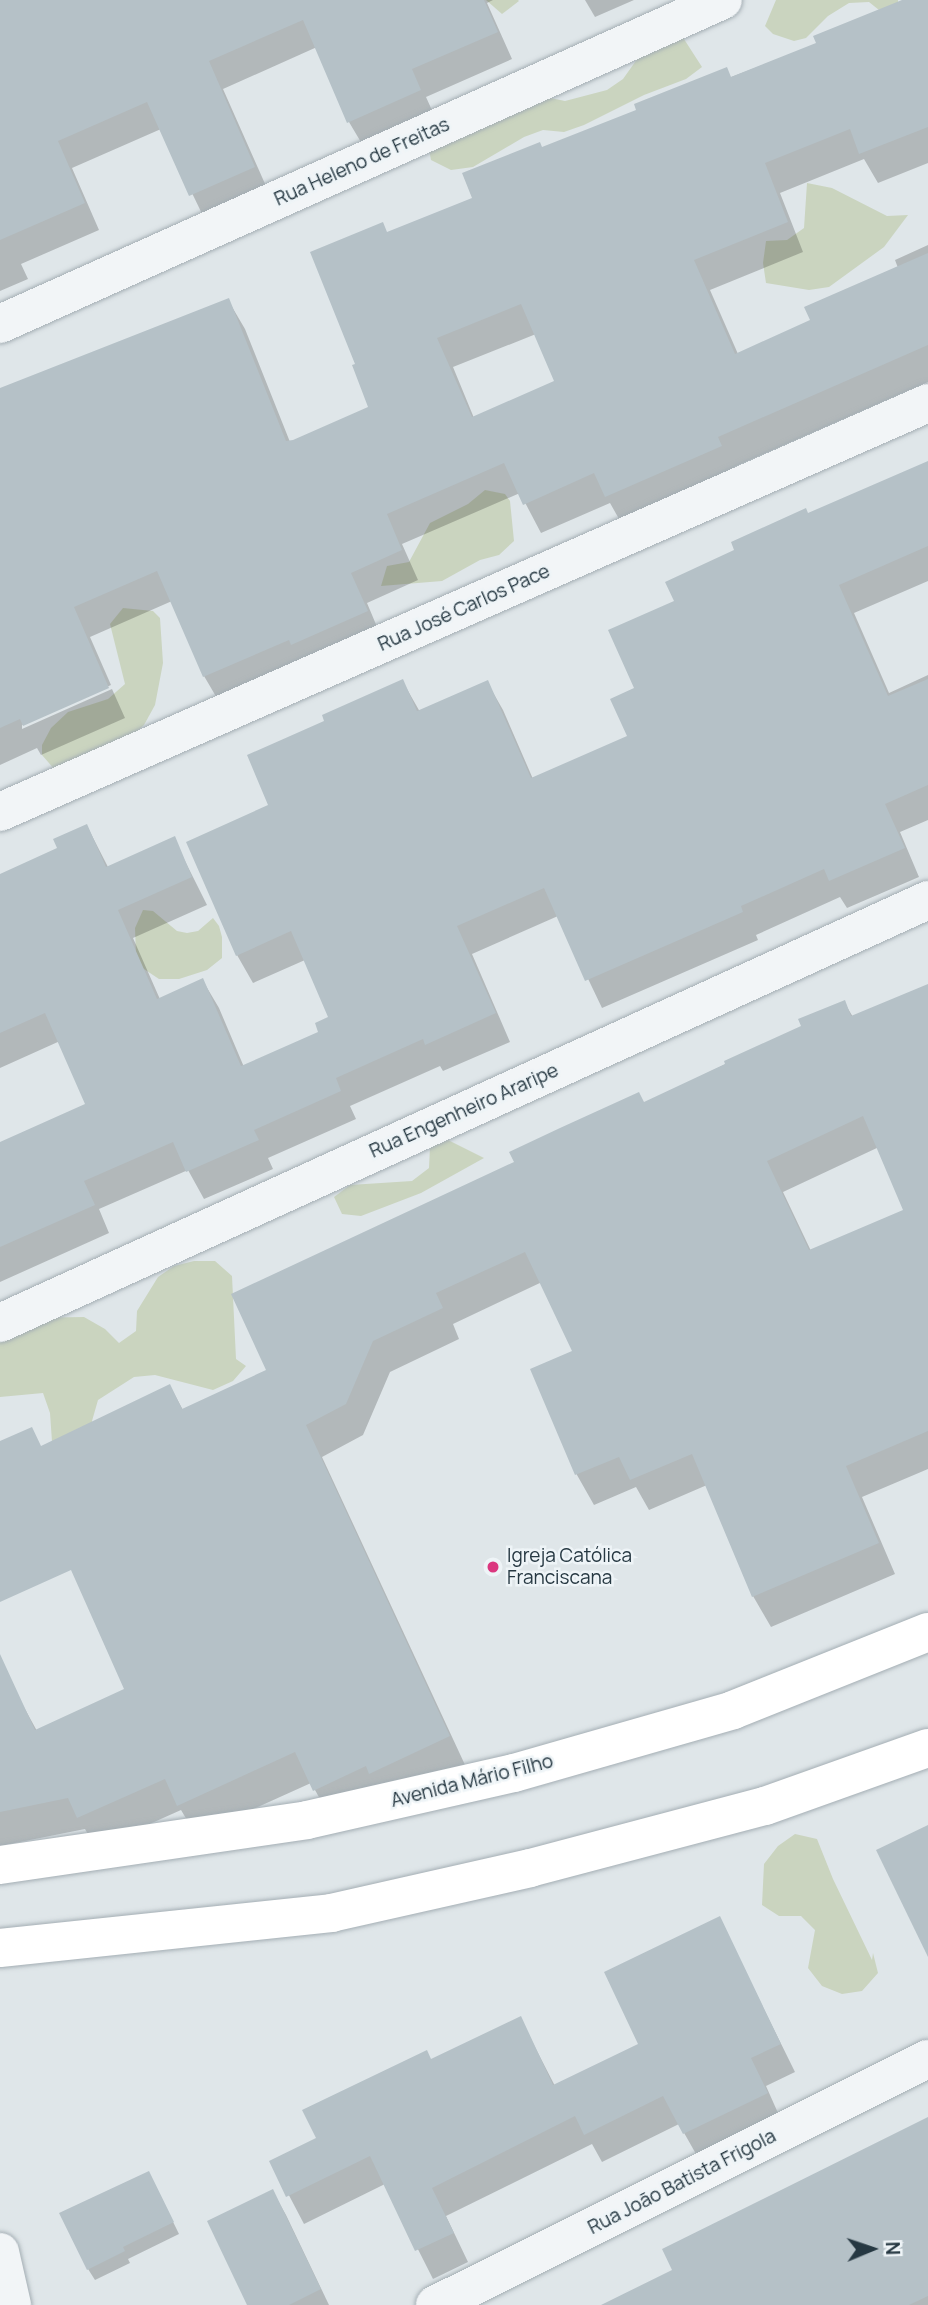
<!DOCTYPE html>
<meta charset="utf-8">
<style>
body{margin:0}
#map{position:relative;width:928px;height:2305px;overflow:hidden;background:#dfe6e9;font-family:Manrope,sans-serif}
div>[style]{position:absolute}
.green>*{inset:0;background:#cad4bf}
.shadow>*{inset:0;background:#0003}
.building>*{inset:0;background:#b5c1c7}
.roads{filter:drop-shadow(0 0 2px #a4aeb4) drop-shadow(0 0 2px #a4aeb4)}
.minor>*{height:38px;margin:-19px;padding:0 19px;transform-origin:19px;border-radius:19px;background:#f2f5f7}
.secondary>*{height:38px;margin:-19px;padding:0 19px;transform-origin:19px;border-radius:19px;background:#fff}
.dots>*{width:19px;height:19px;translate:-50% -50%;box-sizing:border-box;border:4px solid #eef4f7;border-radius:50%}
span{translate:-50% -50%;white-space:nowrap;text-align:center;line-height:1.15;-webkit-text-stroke:5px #eef4f7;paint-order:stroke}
.street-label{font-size:19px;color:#263842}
.poi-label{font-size:19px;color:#263842}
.left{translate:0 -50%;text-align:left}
.north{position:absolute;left:837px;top:2214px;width:70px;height:70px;-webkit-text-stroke:5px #eef4f7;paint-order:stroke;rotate:88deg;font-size:19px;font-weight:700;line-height:28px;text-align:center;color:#263842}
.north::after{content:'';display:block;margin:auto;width:24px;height:32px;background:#263842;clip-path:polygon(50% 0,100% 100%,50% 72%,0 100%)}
</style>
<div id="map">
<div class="green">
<div style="clip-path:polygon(486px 0,518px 0,519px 1px,502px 14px)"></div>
<div style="clip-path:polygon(776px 0,898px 0,898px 3px,879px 10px,869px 2px,849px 3px,828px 16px,806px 38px,794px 41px,773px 34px,765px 26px)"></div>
<div style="clip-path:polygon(682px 36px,702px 67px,686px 79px,644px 95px,584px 125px,564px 132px,543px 130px,524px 137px,473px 167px,451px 170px,431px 160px,429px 149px,536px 95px,565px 101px,607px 90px,623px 79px,650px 41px)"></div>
<div style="clip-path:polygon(807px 183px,832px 188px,887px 216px,908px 215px,884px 247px,829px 287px,809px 290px,766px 283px,763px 263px,766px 241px,787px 240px,804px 228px)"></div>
<div style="clip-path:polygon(485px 490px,505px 494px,510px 501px,514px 541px,499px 555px,480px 560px,442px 581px,381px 586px,387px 566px,409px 562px,430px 523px,468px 504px)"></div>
<div style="clip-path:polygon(123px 608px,153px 611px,160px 618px,163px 663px,155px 705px,144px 725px,134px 734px,55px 770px,42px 755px,42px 745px,51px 728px,68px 712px,108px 699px,125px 684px,110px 624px)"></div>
<div style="clip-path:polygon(143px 910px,153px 911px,177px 931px,187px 933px,198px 931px,213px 918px,219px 926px,222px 937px,222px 958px,207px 970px,179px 979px,159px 979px,141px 967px,136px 956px,135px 928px)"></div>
<div style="clip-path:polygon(448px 1140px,484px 1158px,421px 1193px,361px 1216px,342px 1214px,334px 1197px,350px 1185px,412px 1181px,429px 1168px,430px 1147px)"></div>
<div style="clip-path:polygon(194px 1261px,215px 1261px,232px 1276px,236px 1359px,246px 1366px,233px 1381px,213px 1390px,155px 1375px,134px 1377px,98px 1400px,92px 1421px,98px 1443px,53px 1456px,50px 1413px,43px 1393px,0 1397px,0 1326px,23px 1318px,84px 1317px,105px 1329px,119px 1343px,136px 1331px,137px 1311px,158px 1277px,174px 1266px)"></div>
<div style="clip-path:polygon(795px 1834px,817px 1839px,833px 1879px,872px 1960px,873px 1953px,878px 1973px,862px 1991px,842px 1994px,822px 1986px,808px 1968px,815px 1930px,801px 1916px,779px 1916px,762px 1905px,764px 1864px,778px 1846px)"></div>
</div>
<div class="shadow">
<div style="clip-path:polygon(0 0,493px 0,487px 3px,512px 59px,426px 97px,435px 117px,365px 149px,349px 122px,317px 47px,223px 89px,270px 195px,206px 222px,161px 129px,72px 168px,99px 230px,21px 264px,28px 279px,0 291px)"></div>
<div style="clip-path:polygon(585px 0,634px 0,595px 17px)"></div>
<div style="clip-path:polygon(evenodd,907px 0,928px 0,928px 163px,878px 183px,864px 159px,780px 193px,803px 252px,710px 290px,738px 354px,812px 321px,898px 268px,895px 260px,928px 245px,928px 382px,734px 467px,738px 476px,623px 526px,610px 503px,541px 533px,520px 493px,402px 544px,418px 580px,367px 603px,383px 641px,221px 705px,204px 676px,172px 601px,90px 637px,111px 685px,22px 725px,22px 729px,112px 689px,125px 718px,41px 755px,37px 748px,0 765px,0 518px,228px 300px,245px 329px,290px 442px,371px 407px,358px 365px,388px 234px,475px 199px,542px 149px,818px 44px,907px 0,536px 334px,556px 382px,474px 418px,453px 367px,536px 334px)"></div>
<div style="clip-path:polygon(928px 463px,928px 581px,854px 613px,889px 693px,928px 675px,928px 820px,900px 832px,919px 877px,847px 908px,840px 897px,756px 935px,758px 940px,602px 1008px,558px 916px,472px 954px,510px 1042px,443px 1071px,440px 1066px,350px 1106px,356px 1119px,268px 1158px,273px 1169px,204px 1199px,188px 1170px,99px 1209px,109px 1233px,0 1282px,0 1144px,87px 1105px,203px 981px,219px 1008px,244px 1067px,321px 1033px,330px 1018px,305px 960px,253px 983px,237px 955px,270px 806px,326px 721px,403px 682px,420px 712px,487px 682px,503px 710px,533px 779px,629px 737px,636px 689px,676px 602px,808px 515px)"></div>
<div style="clip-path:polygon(87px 826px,108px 867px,174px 839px,207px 905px,133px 938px,174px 1031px,60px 1041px,0 1068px,0 876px,59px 849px)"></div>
<div style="clip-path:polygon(evenodd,928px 986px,928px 1469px,862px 1497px,895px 1574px,771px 1627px,753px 1596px,707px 1485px,649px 1510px,636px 1487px,594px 1505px,577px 1475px,532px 1370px,575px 1352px,542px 1282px,453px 1324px,459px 1339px,390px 1372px,363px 1435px,322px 1457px,466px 1767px,332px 1820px,311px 1783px,196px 1835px,181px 1810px,96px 1848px,85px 1829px,0 1846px,0 1693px,14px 1689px,37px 1731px,127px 1690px,59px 1538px,0 1533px,0 1443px,42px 1448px,170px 1386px,183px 1410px,268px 1370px,644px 1104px,803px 1026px,844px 1002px,853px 1017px,928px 986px,879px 1147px,905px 1211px,811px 1251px,783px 1192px,879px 1147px)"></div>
<div style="clip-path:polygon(719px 1918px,795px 2072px,766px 2086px,782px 2122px,700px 2161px,679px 2124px,602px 2162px,592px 2144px,446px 2216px,468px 2262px,433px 2279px,385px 2184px,304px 2224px,271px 2161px,318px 2139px,432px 2061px,520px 2018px,555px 2086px,641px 2045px)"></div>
<div style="clip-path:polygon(928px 2119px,928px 2305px,607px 2305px,675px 2270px)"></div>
<div style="clip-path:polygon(155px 2185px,179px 2234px,128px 2259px,130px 2263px,95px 2280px,88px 2269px)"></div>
<div style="clip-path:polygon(273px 2192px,286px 2215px,329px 2305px,248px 2305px)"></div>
</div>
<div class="building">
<div style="clip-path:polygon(0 0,484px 0,498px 32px,412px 69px,421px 90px,347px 123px,303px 20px,209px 61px,255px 167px,189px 196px,147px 102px,58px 141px,85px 203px,0 240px)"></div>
<div style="clip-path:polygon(evenodd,902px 0,928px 0,928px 127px,859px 154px,850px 129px,765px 163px,788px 222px,694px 260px,735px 354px,810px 320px,804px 307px,928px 253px,928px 345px,718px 437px,722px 446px,605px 497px,594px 473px,523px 505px,504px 463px,387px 514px,402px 550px,351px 573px,368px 611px,291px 645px,289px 640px,203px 677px,157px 571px,74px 607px,109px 688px,23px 726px,20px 719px,0 728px,0 388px,229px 298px,286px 441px,293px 440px,368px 407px,352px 365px,355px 364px,310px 252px,383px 222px,387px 232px,472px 198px,462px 173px,540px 142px,542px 147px,636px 110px,634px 104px,727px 67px,731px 77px,816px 43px,813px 36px,902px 0,521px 304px,554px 381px,472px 417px,437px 338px,521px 304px)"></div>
<div style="clip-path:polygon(928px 461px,928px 546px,839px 585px,888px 696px,928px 679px,928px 785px,885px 804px,905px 848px,829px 881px,824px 869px,741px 906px,743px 912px,585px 981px,544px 888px,457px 926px,496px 1013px,425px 1045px,423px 1039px,336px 1078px,341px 1091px,254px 1130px,259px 1140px,186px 1172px,173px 1142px,84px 1181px,95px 1205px,0 1247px,0 1142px,85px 1104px,45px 1013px,0 1033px,0 874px,57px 848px,53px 839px,87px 824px,106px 867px,175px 836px,192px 877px,118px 910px,157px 999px,203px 978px,241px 1066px,318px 1032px,315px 1023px,328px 1017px,291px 931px,236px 956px,186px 842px,268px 805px,247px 755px,324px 721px,322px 715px,403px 679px,417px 711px,488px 680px,531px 778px,627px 736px,610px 699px,634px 688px,608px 630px,674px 601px,665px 582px,734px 550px,731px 542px,806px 508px,808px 513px)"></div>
<div style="clip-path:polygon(evenodd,928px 984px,928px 1431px,846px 1466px,879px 1543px,752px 1597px,692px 1454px,630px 1480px,619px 1457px,575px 1475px,530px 1369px,572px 1351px,525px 1252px,436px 1293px,443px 1308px,373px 1341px,346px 1404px,306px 1425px,450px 1736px,369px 1774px,366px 1766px,313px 1791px,295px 1752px,177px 1806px,165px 1779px,77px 1818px,68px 1798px,0 1812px,0 1654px,35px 1730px,124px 1689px,71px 1570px,0 1602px,0 1441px,32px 1427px,41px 1446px,170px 1384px,182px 1409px,266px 1370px,231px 1294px,514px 1162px,509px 1152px,560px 1128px,639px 1092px,644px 1102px,725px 1064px,724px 1061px,801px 1026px,798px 1019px,845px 1000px,851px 1016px,928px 984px,863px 1116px,903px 1210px,809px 1250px,767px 1161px,863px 1116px)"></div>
<div style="clip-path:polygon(928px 1825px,928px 1957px,876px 1850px)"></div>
<div style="clip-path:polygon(720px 1916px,781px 2044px,751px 2058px,768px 2093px,683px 2134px,663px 2096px,584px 2135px,575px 2116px,432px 2188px,454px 2233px,415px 2251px,370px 2156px,286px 2197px,269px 2161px,316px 2138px,302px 2110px,427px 2050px,431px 2059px,521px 2016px,553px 2085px,638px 2044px,604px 1972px)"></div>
<div style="clip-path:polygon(928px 2117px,928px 2296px,909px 2305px,601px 2305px,672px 2270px,662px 2249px)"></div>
<div style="clip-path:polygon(149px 2171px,174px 2222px,123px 2247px,125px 2251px,87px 2270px,59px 2213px)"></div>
<div style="clip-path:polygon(273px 2189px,321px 2289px,289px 2305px,247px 2305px,207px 2221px)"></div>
</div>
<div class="roads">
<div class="minor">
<div style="left:0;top:324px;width:792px;rotate:-24.14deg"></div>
<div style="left:0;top:812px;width:1014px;rotate:-23.78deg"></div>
<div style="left:0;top:1323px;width:1020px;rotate:-24.5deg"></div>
<div style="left:0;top:2252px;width:54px;rotate:77.2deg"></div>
<div style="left:435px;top:2305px;width:551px;rotate:-26.52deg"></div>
</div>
<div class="secondary">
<div style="left:0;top:1865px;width:310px;rotate:-8.3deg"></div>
<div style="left:307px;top:1820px;width:212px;rotate:-12.8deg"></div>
<div style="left:514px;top:1773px;width:228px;rotate:-16deg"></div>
<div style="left:733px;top:1710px;width:210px;rotate:-21.8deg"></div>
<div style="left:0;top:1948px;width:333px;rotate:-6deg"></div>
<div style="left:331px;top:1913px;width:204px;rotate:-12.7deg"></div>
<div style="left:530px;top:1868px;width:243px;rotate:-14.8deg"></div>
<div style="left:765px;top:1806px;width:173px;rotate:-19.6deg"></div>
</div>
</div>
<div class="dots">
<div style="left:493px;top:1567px;background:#db377f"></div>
</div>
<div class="street-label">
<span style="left:362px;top:162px;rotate:-24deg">Rua Heleno de Freitas</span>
<span style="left:464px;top:608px;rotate:-24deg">Rua José Carlos Pace</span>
<span style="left:464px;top:1111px;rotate:-24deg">Rua Engenheiro Araripe</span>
<span style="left:472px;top:1781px;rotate:-14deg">Avenida Mário Filho</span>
<span style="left:682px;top:2182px;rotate:-27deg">Rua João Batista Frigola</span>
</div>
<div class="poi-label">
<span class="left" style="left:507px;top:1567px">Igreja Católica<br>Franciscana</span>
</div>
<div class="north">N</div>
</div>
